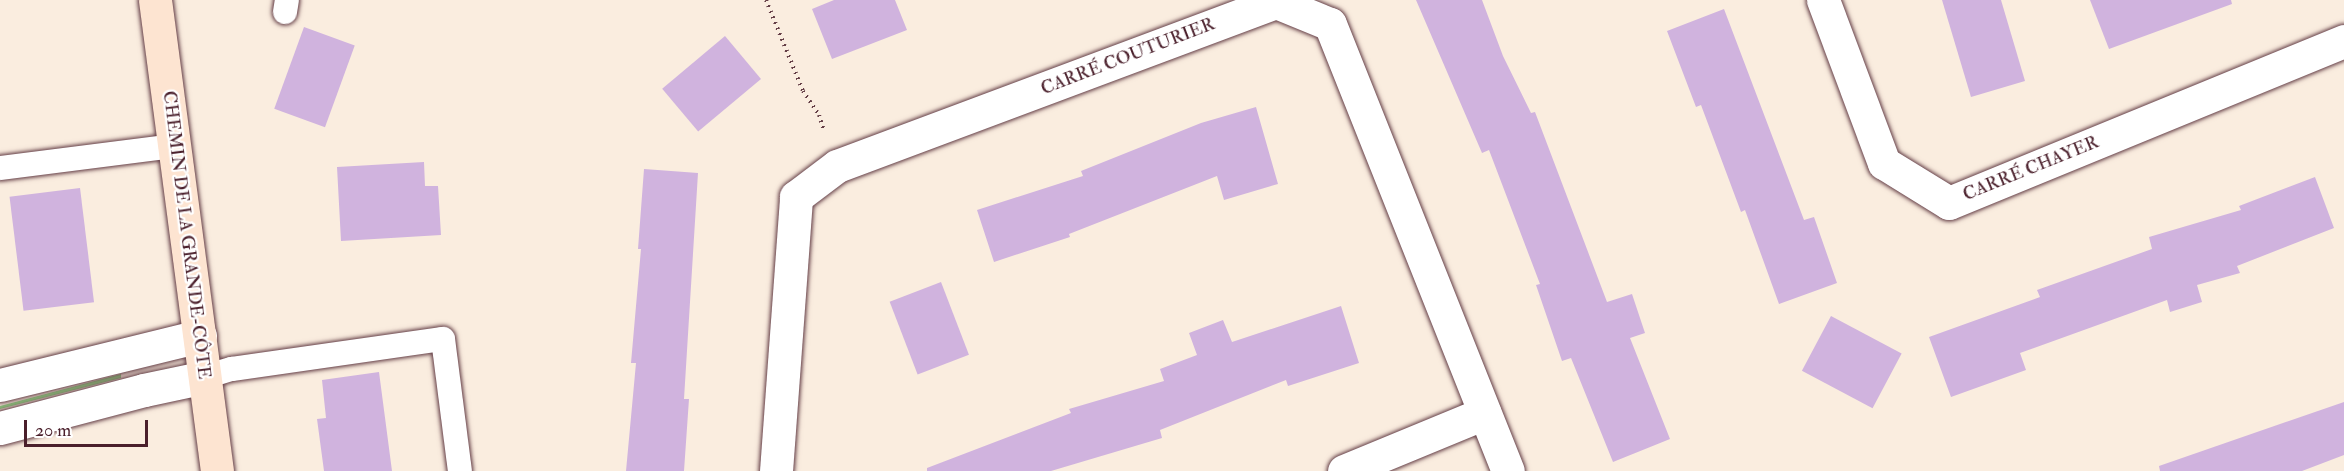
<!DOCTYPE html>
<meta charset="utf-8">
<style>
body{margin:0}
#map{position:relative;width:2344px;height:471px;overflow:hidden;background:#faeddf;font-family:"IM FELL Double Pica",serif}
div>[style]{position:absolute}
.green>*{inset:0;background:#8cc87e}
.building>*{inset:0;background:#d0b3de;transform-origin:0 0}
.path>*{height:4px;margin-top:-2px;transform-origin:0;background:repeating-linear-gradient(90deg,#643e46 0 1.5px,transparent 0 6px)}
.roads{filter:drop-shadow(0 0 2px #643e46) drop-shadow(0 0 2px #643e46)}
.service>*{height:24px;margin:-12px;padding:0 12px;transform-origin:12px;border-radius:12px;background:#fff}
.minor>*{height:33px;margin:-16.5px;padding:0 16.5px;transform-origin:16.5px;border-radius:16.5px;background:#fff}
.secondary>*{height:33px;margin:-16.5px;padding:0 16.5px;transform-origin:16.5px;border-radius:16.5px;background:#fde4d1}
span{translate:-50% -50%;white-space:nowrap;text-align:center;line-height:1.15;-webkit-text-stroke:4.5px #fff;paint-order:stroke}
.street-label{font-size:18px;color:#4a1f2b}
.scale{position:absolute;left:24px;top:420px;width:124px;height:27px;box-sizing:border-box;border:3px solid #4a1f2b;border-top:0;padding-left:8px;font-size:18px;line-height:21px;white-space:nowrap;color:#4a1f2b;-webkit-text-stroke:4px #fff;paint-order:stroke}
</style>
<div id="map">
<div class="green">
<div style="clip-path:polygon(121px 374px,121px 378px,0 409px,0 406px)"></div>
</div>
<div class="building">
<div style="clip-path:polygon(834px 0,895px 0,907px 30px,832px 59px,812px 9px)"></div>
<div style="clip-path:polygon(1416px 0,1482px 0,1503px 56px,1531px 113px,1535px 112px,1607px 302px,1632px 294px,1645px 333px,1630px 338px,1670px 439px,1613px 462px,1571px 358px,1562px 361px,1536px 285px,1540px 284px,1489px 150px,1482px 153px)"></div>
<div style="clip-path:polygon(1942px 0,2001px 0,2025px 81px,1971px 97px)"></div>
<div style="clip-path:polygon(2090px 0,2231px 0,2232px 4px,2109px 49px)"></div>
<div style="clip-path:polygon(1724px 9px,1804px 220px,1814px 217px,1837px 283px,1779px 304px,1745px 210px,1741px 212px,1701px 105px,1696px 107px,1667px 31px)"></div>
<div style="left:304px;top:27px;width:54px;height:87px;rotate:20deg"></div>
<div style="left:725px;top:36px;width:56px;height:82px;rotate:50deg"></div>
<div style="clip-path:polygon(1256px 107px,1278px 184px,1224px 200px,1217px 176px,1069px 234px,1070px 237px,994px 262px,977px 210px,1083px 176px,1081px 171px,1201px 123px)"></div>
<div style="clip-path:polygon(424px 162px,425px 186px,438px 186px,441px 235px,341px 241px,337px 167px)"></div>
<div style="clip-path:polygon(644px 169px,698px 173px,684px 399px,689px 399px,684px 471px,626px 471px,636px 363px,631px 363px,641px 249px,638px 249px)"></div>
<div style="clip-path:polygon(2315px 177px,2334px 228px,2237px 266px,2240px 273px,2197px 285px,2202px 302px,2170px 312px,2167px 300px,2020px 353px,2026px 370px,1951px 397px,1929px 337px,2040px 297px,2037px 290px,2152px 249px,2149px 237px,2241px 210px,2239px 206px)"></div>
<div style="left:80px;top:188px;width:115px;height:71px;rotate:83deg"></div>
<div style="left:941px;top:282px;width:78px;height:55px;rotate:69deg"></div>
<div style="clip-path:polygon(1341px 306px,1359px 363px,1288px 386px,1286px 380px,1160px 430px,1162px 438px,1051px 471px,927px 471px,927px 468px,1071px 413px,1069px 409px,1164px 381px,1160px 369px,1197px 355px,1189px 333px,1223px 320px,1232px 342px)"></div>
<div style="left:1831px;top:316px;width:80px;height:62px;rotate:28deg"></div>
<div style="clip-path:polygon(379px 372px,392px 471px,324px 471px,317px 419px,326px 418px,322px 380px)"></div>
<div style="clip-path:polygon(2344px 402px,2344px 455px,2302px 471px,2160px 471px,2159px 466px)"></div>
</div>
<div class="path">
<div style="left:766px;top:0;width:98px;rotate:67.9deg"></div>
<div style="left:803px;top:91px;width:29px;rotate:56deg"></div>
<div style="left:819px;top:115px;width:16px;rotate:72deg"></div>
</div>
<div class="roads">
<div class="service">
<div style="left:285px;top:12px;width:12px;rotate:-81deg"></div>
<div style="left:0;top:168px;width:176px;rotate:-7.2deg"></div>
<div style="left:205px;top:377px;width:28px;rotate:-17deg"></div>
<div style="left:232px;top:369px;width:213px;rotate:-8.1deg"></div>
<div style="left:443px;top:339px;width:133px;rotate:82.7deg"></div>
</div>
<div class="minor">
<div style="left:1823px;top:0;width:174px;rotate:69.5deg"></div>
<div style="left:1884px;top:163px;width:76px;rotate:31.6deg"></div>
<div style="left:1949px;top:203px;width:427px;rotate:-22.3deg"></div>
<div style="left:0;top:385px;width:206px;rotate:-13.8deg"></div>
<div style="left:0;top:428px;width:149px;rotate:-14.8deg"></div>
<div style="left:144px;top:390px;width:62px;rotate:-12deg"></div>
<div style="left:776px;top:471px;width:275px;rotate:-85.8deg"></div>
<div style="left:796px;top:197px;width:51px;rotate:-37.1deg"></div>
<div style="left:837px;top:166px;width:469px;rotate:-20.5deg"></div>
<div style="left:1276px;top:2px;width:58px;rotate:22.2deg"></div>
<div style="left:1330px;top:24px;width:481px;rotate:68.3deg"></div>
<div style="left:1344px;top:471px;width:152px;rotate:-22.4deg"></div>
</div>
<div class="secondary">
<div style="left:155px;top:0;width:475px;rotate:82.5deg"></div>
</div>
</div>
<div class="street-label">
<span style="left:1128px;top:57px;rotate:-21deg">CARRÉ COUTURIER</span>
<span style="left:2031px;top:169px;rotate:-22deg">CARRÉ CHAYER</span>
<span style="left:186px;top:235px;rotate:83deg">CHEMIN DE LA GRANDE-CÔTE</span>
</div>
<div class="scale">20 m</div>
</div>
